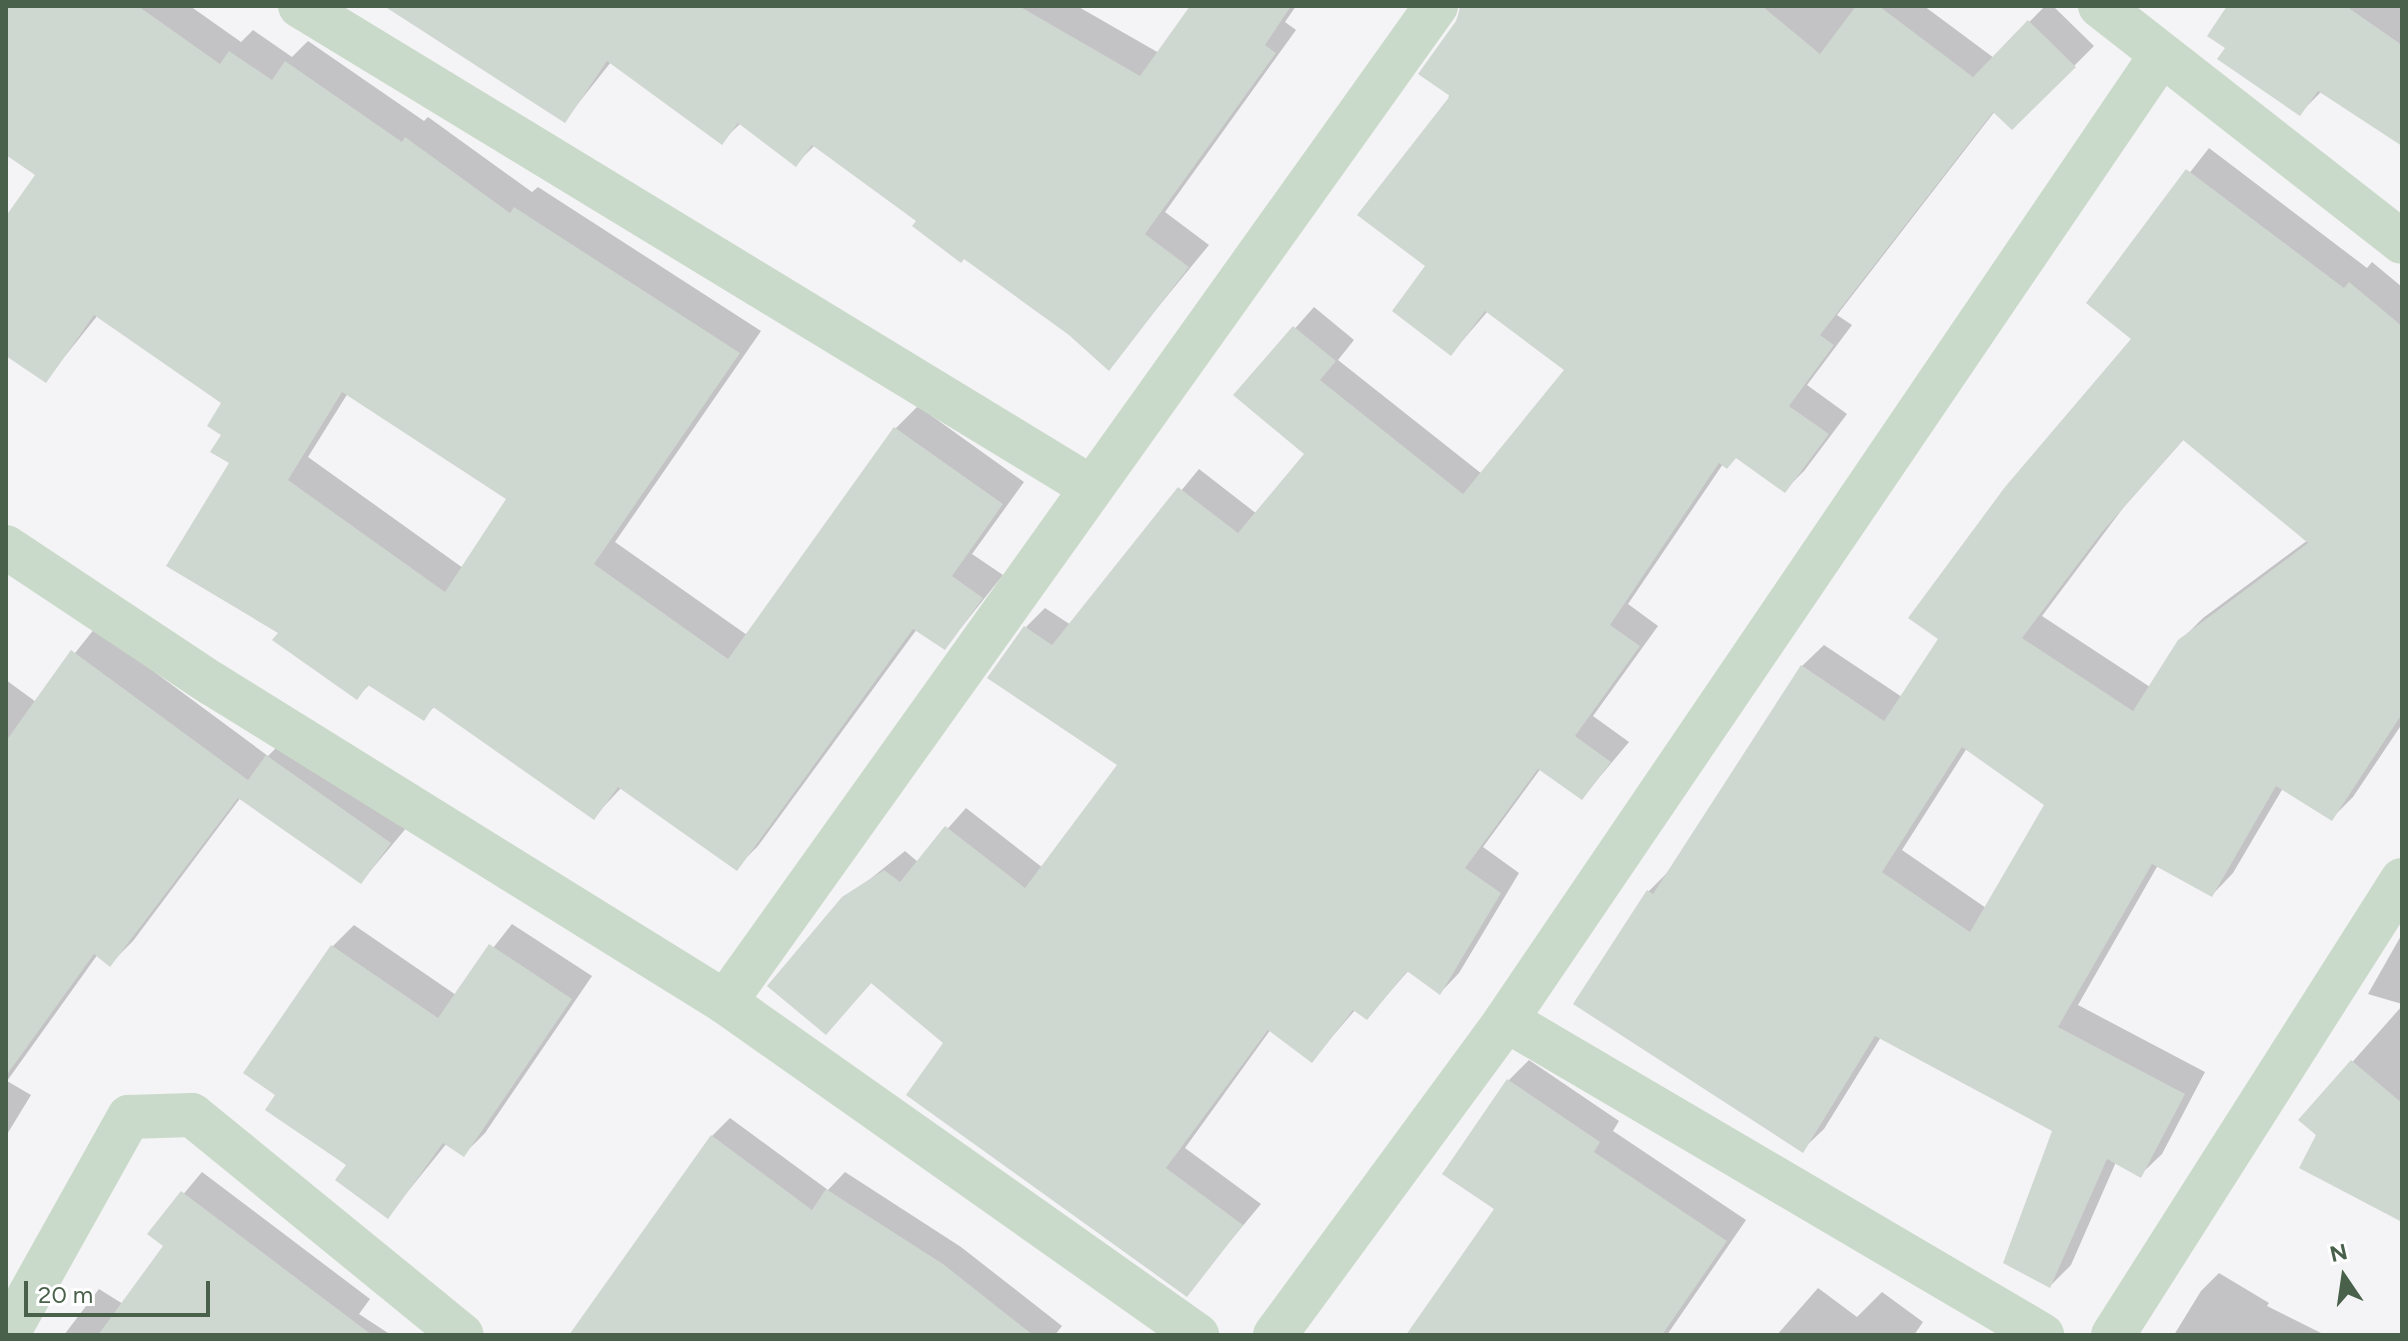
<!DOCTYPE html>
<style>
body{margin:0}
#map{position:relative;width:2408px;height:1341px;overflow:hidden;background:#f4f3f5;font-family:Figtree,sans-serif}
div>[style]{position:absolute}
.shadow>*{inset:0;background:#0003}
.building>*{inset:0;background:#cfd7d1}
.minor>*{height:44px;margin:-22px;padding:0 22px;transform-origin:22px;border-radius:22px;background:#cadaca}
span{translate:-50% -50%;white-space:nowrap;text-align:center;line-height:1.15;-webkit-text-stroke:7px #fff;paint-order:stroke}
.frame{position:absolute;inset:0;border:8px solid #49614a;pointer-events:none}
.north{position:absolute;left:2304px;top:1237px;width:80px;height:80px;-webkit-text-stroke:6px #fff;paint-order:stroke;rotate:347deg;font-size:22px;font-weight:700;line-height:32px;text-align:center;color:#49614a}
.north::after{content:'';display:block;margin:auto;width:28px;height:36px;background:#49614a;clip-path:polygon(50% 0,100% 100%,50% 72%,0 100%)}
.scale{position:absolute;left:24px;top:1281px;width:186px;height:36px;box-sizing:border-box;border:4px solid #49614a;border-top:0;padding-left:10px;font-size:24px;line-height:28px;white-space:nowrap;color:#49614a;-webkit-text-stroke:6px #fff;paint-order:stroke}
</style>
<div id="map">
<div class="shadow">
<div style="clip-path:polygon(evenodd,6px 6px,190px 6px,241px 42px,253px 30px,292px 57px,308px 41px,424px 121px,428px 117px,532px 192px,538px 187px,761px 331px,615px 542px,747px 635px,896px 428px,918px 406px,1024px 482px,972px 554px,1003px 575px,945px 648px,917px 629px,758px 846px,736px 868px,622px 787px,594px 817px,435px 706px,423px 718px,370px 684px,357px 697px,281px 632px,224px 434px,224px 402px,98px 315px,45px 381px,6px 353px,6px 220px,38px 174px,6px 152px,6px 6px,348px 393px,508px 499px,463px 568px,308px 457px,348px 393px)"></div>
<div style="clip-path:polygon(387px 6px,1077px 6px,1159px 53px,1193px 6px,1296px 6px,1285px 22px,1296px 30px,1165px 212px,1209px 245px,1108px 368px,1070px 333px,815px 145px,796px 164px,741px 123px,721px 142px,611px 62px,565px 120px)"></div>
<div style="clip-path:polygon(1460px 6px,1924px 6px,1994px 58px,2045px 6px,2053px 6px,2094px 46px,2012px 128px,1995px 111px,1837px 315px,1852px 325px,1807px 385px,1847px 414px,1804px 471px,1785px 490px,1737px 457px,1723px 464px,1628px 604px,1658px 626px,1593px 716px,1629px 742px,1582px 798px,1541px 768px,1483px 847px,1519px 873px,1459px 973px,1440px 993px,1409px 970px,1367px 1018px,1356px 1009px,1312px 1060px,1271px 1029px,1185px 1148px,1261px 1204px,1186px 1294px,945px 1043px,872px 982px,826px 1033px,839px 904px,905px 851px,918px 862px,966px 808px,1043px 868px,1120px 764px,1026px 627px,1045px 608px,1071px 625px,1199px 469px,1257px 514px,1307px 454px,1236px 395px,1314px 307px,1354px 340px,1338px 360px,1482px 474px,1567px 370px,1488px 311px,1451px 354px,1428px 266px)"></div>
<div style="clip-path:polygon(2229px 6px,2402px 6px,2402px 144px,2322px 91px,2300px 113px,2227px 48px)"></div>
<div style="clip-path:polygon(evenodd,2209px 148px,2367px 268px,2372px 262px,2402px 287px,2402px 724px,2353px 797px,2331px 819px,2283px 788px,2233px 873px,2212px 895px,2158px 865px,2078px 1005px,2205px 1072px,2162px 1154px,2140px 1175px,2116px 1162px,2071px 1265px,2050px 1286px,2055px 1130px,1881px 1037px,1824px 1129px,1802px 1150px,1648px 892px,1670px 870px,1802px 666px,1824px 645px,1902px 697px,2134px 339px,2089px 302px,2209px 148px,2185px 438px,2308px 540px,2203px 618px,2180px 641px,2150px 687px,2042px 616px,2123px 508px,2185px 438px,2209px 148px,1967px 748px,2046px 804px,1986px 908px,1902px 850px,1967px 748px)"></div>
<div style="clip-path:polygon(95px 628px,268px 756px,291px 733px,413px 820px,361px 882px,241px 797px,133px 941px,110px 964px,98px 954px,7px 1081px,31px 1095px,6px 1136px,6px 680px,36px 702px)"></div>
<div style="clip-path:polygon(512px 924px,592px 976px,485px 1133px,464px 1154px,447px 1143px,388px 1216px,349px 1164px,278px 1094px,333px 946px,354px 925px,456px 995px)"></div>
<div style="clip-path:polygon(2402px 934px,2402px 1004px,2368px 994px)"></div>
<div style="clip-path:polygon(2402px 1006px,2402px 1220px,2301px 1120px)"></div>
<div style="clip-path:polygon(1529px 1060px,1619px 1121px,1613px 1131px,1746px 1220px,1667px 1335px,1444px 1335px,1497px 1208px,1509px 1080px)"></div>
<div style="clip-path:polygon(730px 1118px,828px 1190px,845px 1172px,961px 1247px,1062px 1326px,1055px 1335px,605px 1335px,712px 1136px)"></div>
<div style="clip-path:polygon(202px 1172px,370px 1299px,359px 1314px,391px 1335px,64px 1335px,99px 1289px,123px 1304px,165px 1246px,150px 1234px)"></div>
<div style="clip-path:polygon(2219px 1273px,2269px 1303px,2267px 1306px,2325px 1335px,2174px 1335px,2201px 1291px)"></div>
<div style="clip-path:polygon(1818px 1288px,1857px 1317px,1882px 1292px,1923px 1322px,1914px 1335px,1777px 1335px)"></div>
</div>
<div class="building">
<div style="clip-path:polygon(evenodd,6px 6px,138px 6px,220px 64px,229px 51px,272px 80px,285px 61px,402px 142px,405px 137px,510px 213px,514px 207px,740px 353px,594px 564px,728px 659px,894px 427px,1003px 504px,952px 576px,983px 598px,945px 650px,913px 629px,737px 871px,618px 787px,594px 820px,433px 707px,424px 721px,368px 685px,357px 700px,272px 640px,278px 633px,166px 566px,229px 463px,210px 452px,221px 435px,207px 426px,221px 403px,94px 315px,46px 383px,6px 356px,6px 216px,35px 175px,6px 155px,6px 6px,342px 392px,506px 499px,445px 592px,288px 480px,342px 392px)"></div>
<div style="clip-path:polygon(384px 6px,1019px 6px,1140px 76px,1190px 6px,1291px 6px,1265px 45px,1276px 53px,1145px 234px,1189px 267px,1109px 371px,1069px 335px,964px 259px,961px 263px,912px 226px,916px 221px,812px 145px,796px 167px,738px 123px,722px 145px,607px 61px,565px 123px)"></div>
<div style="clip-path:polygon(1461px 6px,1762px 6px,1820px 54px,1856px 6px,1879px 6px,1973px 77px,2028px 20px,2076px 67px,2012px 130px,1993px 112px,1820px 335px,1834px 345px,1789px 406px,1829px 434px,1785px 493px,1736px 458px,1727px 469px,1719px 463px,1610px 625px,1640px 646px,1575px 736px,1611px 762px,1582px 800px,1538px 769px,1465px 868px,1501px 893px,1440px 995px,1407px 971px,1367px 1020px,1353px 1010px,1312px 1063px,1268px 1030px,1166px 1168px,1243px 1225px,1187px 1297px,906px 1095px,943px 1043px,871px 983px,826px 1035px,767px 986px,842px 897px,884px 870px,900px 882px,945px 826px,1025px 888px,1117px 765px,987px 678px,1024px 626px,1052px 645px,1178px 487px,1238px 533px,1304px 454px,1233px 395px,1293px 326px,1336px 361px,1320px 380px,1463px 494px,1564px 370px,1485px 311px,1451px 356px,1392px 311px,1425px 266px,1357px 215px,1450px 96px,1418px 74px,1456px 21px)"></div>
<div style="clip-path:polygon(2227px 6px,2346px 6px,2402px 45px,2402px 146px,2318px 91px,2300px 116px,2217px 59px,2225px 48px,2207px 36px)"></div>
<div style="clip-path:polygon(evenodd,2186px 169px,2344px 288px,2349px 282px,2402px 326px,2402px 714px,2332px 821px,2276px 786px,2212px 897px,2152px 864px,2058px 1027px,2185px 1094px,2141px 1178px,2107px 1159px,2050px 1288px,2003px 1263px,2052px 1131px,1875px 1036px,1803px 1153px,1573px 1004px,1647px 890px,1653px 894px,1801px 665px,1884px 721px,1938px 639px,1908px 618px,2005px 487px,2131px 339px,2086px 303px,2186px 169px,2183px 440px,2308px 543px,2178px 640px,2133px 711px,2022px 638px,2102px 532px,2183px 440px,2186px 169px,1962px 747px,2044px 805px,1970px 932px,1882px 872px,1962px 747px)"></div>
<div style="clip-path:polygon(71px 650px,248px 780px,266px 755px,391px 843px,361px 884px,238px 798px,110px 967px,94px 954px,6px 1076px,6px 741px)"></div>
<div style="clip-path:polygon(489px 944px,572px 999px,464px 1157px,443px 1143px,388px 1219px,335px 1180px,346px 1165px,265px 1110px,275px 1095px,243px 1073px,331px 945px,438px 1018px)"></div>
<div style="clip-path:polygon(2351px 1060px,2402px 1103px,2402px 1222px,2299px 1168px,2316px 1135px,2298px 1120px)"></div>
<div style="clip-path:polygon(1507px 1079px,1600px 1142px,1594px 1152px,1727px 1241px,1662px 1335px,1406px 1335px,1494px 1209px,1442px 1174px)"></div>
<div style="clip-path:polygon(711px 1135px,812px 1210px,826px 1189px,943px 1264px,1033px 1335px,569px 1335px)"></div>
<div style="clip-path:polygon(181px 1191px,372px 1335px,98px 1335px,163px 1246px,147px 1234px)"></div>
</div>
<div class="minor">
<div style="left:300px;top:6px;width:924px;rotate:31.31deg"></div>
<div style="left:2100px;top:6px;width:383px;rotate:38deg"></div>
<div style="left:6px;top:547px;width:246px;rotate:33.6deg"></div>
<div style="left:211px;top:683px;width:605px;rotate:31.82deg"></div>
<div style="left:725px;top:1002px;width:578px;rotate:35.2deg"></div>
<div style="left:725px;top:1002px;width:1224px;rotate:-54.48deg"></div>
<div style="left:1506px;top:1020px;width:622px;rotate:30.44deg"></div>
<div style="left:7px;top:1335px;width:250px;rotate:-60.8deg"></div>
<div style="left:129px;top:1117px;width:63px;rotate:-1.8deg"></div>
<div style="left:192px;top:1115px;width:348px;rotate:39.2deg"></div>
<div style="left:1275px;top:1335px;width:391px;rotate:-53.7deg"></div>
<div style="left:1506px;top:1020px;width:1166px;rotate:-55.83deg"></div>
<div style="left:2113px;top:1335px;width:539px;rotate:-57.58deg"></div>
</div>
<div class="frame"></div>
<div class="north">N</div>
<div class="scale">20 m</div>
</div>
